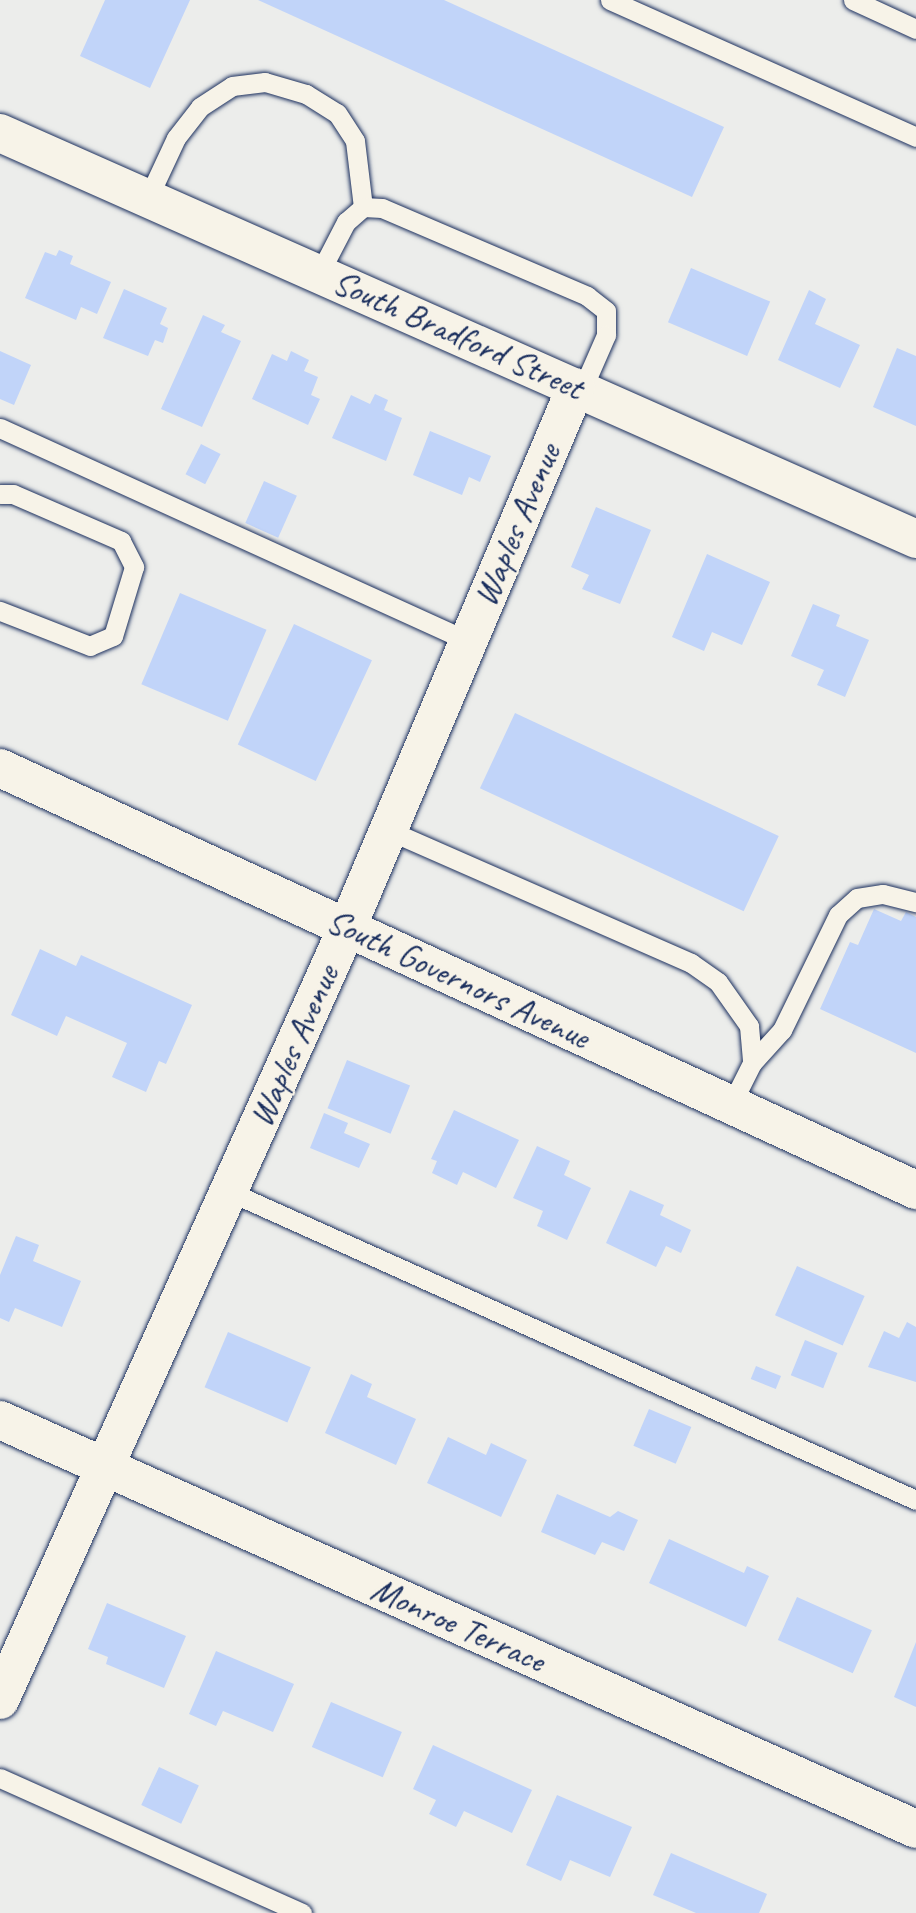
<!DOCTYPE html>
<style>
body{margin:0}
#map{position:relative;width:916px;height:1913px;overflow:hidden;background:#ecedeb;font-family:Caveat,sans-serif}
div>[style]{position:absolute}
.building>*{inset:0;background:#c1d4f9;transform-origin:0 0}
.roads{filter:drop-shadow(0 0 2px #1b2f5e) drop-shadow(0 0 2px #1b2f5e)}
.service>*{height:19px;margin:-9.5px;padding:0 9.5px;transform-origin:9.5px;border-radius:9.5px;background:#f7f3e8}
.minor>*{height:38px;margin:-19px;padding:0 19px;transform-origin:19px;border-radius:19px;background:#f7f3e8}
.secondary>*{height:38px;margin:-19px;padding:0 19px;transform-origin:19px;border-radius:19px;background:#f7f3e8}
span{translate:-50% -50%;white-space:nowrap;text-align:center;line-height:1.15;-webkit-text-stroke:5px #f7f3e8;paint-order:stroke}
.street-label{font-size:35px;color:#1b2f5e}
</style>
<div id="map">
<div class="building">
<div style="clip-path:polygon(105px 0,190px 0,150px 88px,80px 56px)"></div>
<div style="clip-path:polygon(258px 0,444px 0,724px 127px,692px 197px)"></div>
<div style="clip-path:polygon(59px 250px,73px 256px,70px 264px,111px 282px,97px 314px,81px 307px,76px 320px,25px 298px,45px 252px,56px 256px)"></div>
<div style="left:691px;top:268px;width:86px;height:59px;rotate:23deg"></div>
<div style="clip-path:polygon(124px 289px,167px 308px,160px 324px,168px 328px,163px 343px,155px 340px,148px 356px,103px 338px)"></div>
<div style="clip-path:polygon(809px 290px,826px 299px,815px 324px,860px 345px,840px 388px,778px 360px)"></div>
<div style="clip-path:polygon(203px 315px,225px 325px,221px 332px,241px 341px,202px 427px,161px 409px)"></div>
<div style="clip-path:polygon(897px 348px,916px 356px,916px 426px,873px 407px)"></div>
<div style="clip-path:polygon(0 351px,31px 365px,14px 405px,0 399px)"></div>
<div style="clip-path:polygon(291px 351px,309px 360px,304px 371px,318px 377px,311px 395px,320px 399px,308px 425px,252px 399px,272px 354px,287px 361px)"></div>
<div style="clip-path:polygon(375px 394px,388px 400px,384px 410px,402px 418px,386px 461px,332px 438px,351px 395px,370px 404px)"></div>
<div style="clip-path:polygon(430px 431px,491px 456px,480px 482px,469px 477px,462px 495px,413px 475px)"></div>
<div style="left:201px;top:444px;width:22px;height:34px;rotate:27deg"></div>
<div style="left:264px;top:481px;width:36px;height:46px;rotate:24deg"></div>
<div style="clip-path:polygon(596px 507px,651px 530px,620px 604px,582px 589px,589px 575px,571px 567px)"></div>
<div style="clip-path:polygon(707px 554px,770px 582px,742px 645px,712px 632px,704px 651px,672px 637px)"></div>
<div style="left:180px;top:593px;width:94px;height:99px;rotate:23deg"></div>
<div style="clip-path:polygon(813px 604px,840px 615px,836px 626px,869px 640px,845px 697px,817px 685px,824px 670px,791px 656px)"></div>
<div style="left:294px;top:624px;width:86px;height:133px;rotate:25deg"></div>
<div style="left:515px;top:713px;width:291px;height:83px;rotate:25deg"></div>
<div style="clip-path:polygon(874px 909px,901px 921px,906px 912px,916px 917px,916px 1053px,820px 1009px,850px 942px,858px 945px)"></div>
<div style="clip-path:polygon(40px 949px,76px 966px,81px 955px,192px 1005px,166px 1064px,159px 1061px,146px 1092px,112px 1077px,127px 1043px,66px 1016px,57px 1036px,11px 1015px)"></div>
<div style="left:347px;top:1060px;width:68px;height:52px;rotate:22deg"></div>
<div style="clip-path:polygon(454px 1110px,519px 1140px,496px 1188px,463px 1172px,457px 1185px,432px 1173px,437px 1161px,431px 1159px)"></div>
<div style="clip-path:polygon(324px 1113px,348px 1123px,344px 1133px,370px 1144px,359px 1168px,310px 1148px)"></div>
<div style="clip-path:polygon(537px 1146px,570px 1161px,564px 1175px,591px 1188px,567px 1240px,537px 1226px,543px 1211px,513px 1198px)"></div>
<div style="clip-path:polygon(630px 1190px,664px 1205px,660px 1215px,691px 1230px,681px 1253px,666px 1246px,656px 1267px,606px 1243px)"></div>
<div style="clip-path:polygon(16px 1236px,39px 1245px,33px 1261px,81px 1281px,62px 1327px,15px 1308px,9px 1322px,0 1318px,0 1275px)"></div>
<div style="left:797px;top:1266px;width:74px;height:54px;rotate:24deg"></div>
<div style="clip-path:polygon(907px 1322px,916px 1327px,916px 1382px,868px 1367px,884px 1331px,899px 1338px)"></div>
<div style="left:228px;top:1332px;width:90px;height:60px;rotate:23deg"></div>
<div style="left:805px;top:1340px;width:35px;height:38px;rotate:22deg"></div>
<div style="left:756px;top:1366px;width:27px;height:14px;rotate:22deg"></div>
<div style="clip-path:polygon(351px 1374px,372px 1384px,367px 1397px,416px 1419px,396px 1465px,325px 1433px)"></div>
<div style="left:649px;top:1409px;width:46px;height:40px;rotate:23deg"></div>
<div style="clip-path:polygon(448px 1437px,486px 1455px,491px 1443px,527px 1460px,501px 1517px,427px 1483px)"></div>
<div style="clip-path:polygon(557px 1494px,610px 1517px,618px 1511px,638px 1520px,624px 1551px,602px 1542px,595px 1555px,541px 1532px)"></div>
<div style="clip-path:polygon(669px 1539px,744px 1573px,747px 1566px,769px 1576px,746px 1627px,649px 1583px)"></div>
<div style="left:797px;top:1597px;width:82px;height:47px;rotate:24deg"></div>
<div style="clip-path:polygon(107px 1603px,186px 1636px,164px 1688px,106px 1664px,108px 1657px,88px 1649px)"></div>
<div style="clip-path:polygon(916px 1642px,916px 1707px,894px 1697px)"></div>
<div style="clip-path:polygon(216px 1651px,294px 1684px,273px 1732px,223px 1711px,216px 1726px,189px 1714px)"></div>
<div style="left:331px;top:1702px;width:77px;height:49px;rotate:23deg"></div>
<div style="clip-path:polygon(433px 1745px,532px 1790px,512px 1833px,464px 1811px,456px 1827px,429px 1814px,436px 1800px,413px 1789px)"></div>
<div style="left:159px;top:1767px;width:44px;height:42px;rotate:25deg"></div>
<div style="clip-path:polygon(557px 1795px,632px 1827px,610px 1877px,570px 1860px,561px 1881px,526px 1865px)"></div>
<div style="clip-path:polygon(671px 1853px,767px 1894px,759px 1913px,696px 1913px,653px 1895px)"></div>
</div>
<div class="roads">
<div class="service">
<div style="left:610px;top:0;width:335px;rotate:24.1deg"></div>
<div style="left:853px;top:0;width:69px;rotate:24.7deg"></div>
<div style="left:148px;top:198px;width:66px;rotate:-65deg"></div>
<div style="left:176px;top:138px;width:39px;rotate:-52deg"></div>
<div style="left:200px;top:107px;width:38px;rotate:-33deg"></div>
<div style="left:232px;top:86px;width:33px;rotate:-7deg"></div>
<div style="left:265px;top:82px;width:43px;rotate:16.3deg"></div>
<div style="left:306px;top:94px;width:36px;rotate:32deg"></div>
<div style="left:337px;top:113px;width:33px;rotate:57deg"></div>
<div style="left:355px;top:141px;width:66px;rotate:83.1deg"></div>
<div style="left:319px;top:274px;width:59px;rotate:-62.6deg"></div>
<div style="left:346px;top:222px;width:23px;rotate:-41deg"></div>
<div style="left:363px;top:207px;width:19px;rotate:3deg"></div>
<div style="left:382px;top:208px;width:223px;rotate:23.2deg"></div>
<div style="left:587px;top:296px;width:24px;rotate:38deg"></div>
<div style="left:606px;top:311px;width:24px;rotate:90deg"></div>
<div style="left:606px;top:335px;width:60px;rotate:113.6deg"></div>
<div style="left:0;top:428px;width:514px;rotate:24.47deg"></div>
<div style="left:0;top:494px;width:13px"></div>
<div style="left:13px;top:494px;width:118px;rotate:23.5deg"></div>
<div style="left:121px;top:541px;width:29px;rotate:63deg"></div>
<div style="left:134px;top:567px;width:72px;rotate:106.9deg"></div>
<div style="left:113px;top:636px;width:25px;rotate:157deg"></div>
<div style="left:90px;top:646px;width:97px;rotate:-158.7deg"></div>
<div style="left:388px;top:830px;width:331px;rotate:23.7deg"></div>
<div style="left:691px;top:963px;width:33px;rotate:35deg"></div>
<div style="left:718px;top:982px;width:54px;rotate:54.8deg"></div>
<div style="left:749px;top:1026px;width:37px;rotate:85deg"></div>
<div style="left:752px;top:1063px;width:47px;rotate:116.6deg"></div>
<div style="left:752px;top:1063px;width:45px;rotate:-47.7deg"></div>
<div style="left:782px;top:1030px;width:128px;rotate:-64deg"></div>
<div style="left:838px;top:915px;width:25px;rotate:-42deg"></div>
<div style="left:857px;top:898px;width:26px;rotate:-9deg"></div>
<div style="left:883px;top:894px;width:34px;rotate:14deg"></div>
<div style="left:228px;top:1191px;width:754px;rotate:24.19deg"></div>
<div style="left:0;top:1778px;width:331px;rotate:24.1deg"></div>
</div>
<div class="minor">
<div style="left:0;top:133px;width:1002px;rotate:23.9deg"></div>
<div style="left:0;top:1420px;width:1003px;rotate:24.06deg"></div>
<div style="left:0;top:1700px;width:846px;rotate:-65.8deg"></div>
<div style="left:347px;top:928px;width:587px;rotate:-67.06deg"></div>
</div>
<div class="secondary">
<div style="left:0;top:768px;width:1009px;rotate:24.74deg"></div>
</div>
</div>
<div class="street-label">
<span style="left:458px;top:335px;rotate:24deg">South Bradford Street</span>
<span style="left:517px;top:525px;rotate:-67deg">Waples Avenue</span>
<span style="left:458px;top:979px;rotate:25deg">South Governors Avenue</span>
<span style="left:294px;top:1046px;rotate:-66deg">Waples Avenue</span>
<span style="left:458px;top:1625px;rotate:24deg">Monroe Terrace</span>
</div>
</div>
